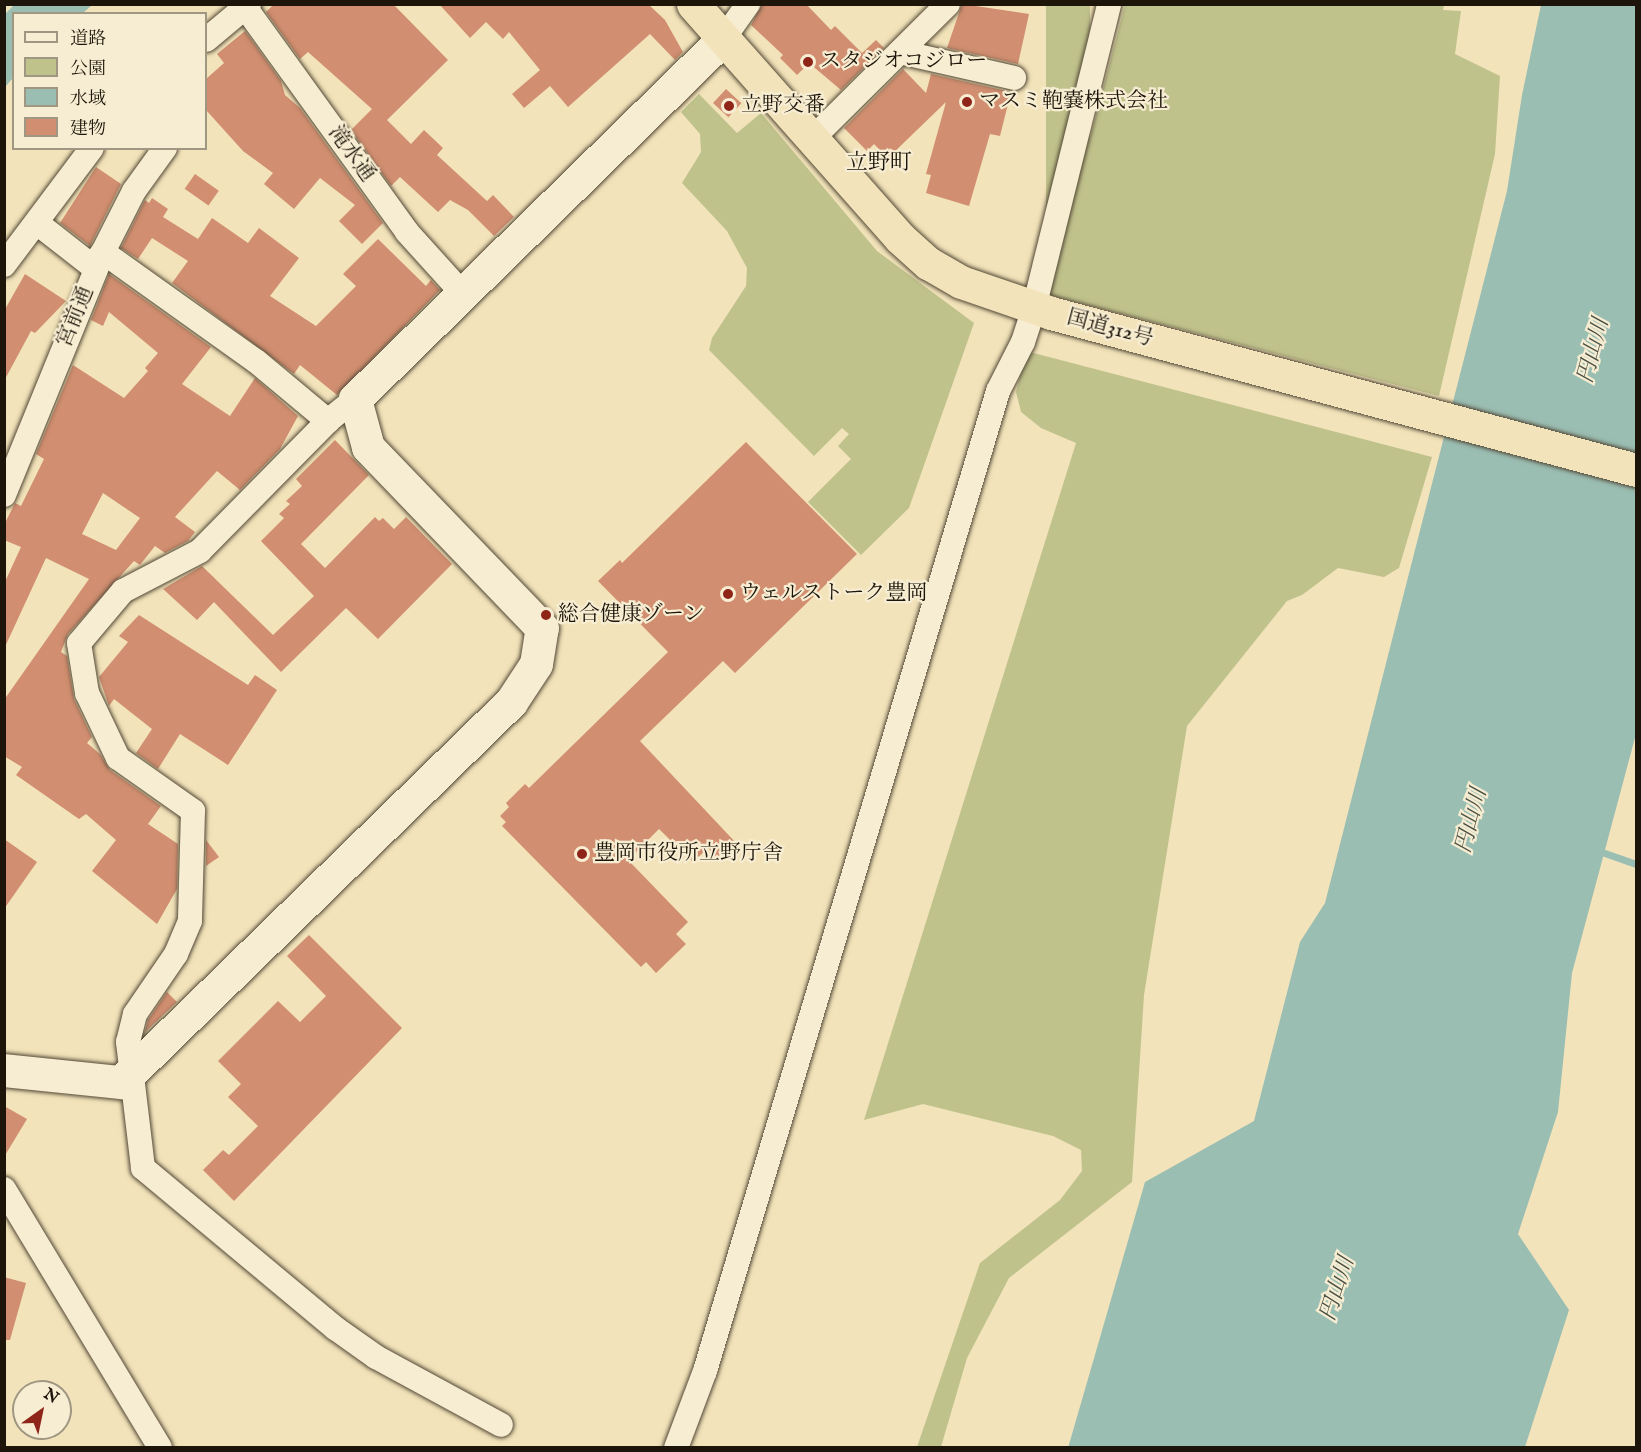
<!DOCTYPE html>
<meta charset="utf-8">
<style>
body{margin:0}
#map{position:relative;width:1641px;height:1452px;overflow:hidden;background:#f2e3ba;font-family:"IM FELL English","Noto Serif JP",serif}
div>[style]{position:absolute}
.green>*{inset:0;background:#c0c28c;transform-origin:0 0}
.water>*{inset:0;background:#9bbeb3}
.stream>*{height:7px;margin:-3.5px;padding:0 3.5px;transform-origin:3.5px;border-radius:3.5px;background:#9bbeb3}
.building>*{inset:0;background:#d18e70;transform-origin:0 0}
.roads{filter:drop-shadow(0 0 2px #524836) drop-shadow(0 0 2px #524836)}
.street>*{height:24px;margin:-12px;padding:0 12px;transform-origin:12px;border-radius:12px;background:#f7edd2}
.secondary>*{height:33px;margin:-16.5px;padding:0 16.5px;transform-origin:16.5px;border-radius:16.5px;background:#f7edd2}
.highway>*{height:33px;margin:-16.5px;padding:0 16.5px;transform-origin:16.5px;border-radius:16.5px;background:#f2e3ba}
.dots>*{width:16px;height:16px;translate:-50% -50%;box-sizing:border-box;border:3px solid #f7edd2;border-radius:50%}
span{translate:-50% -50%;white-space:nowrap;text-align:center;line-height:1.15;-webkit-text-stroke:4.5px #f7edd2;paint-order:stroke}
.poi-label{font-size:21px;color:#1d150a}
.left{translate:0 -50%;text-align:left}
.street-label{font-size:21px;color:#1d150a}
.neighbourhood-label{font-size:22px;color:#1d150a}
.water-label{font-size:22px;color:#495045;font-style:italic}
.frame{position:absolute;inset:0;border:6px solid #1d150a;pointer-events:none}
.legend{position:absolute;left:12px;top:12px;width:195px;height:138px;box-sizing:border-box;background:#f7edd2;border:2px solid #a09782;margin:0;padding:8px 10px;list-style:none;font-size:18px;color:#1d150a}
.legend li{display:flex;align-items:center;gap:12px;height:30px}
.legend b{width:30px;border:2px solid #a09782}
.north{position:absolute;left:12px;top:1380px;width:60px;height:60px;box-sizing:border-box;background:#f7edd2;border:2px solid #a09782;border-radius:50%;rotate:33deg;font-size:16px;font-weight:700;line-height:24px;text-align:center;color:#1d150a}
.north::after{content:'';display:block;margin:auto;width:21px;height:27px;background:#8f2418;clip-path:polygon(50% 0,100% 100%,50% 72%,0 100%)}
</style>
<div id="map">
<div class="green">
<div style="left:1046px;top:5px;width:44px;height:249px"></div>
<div style="clip-path:polygon(1125px 5px,1444px 5px,1443px 10px,1461px 11px,1455px 54px,1500px 76px,1495px 154px,1439px 396px,1049px 295px)"></div>
<div style="clip-path:polygon(699px 94px,737px 133px,761px 113px,877px 251px,974px 323px,909px 508px,861px 555px,808px 502px,851px 459px,838px 446px,849px 434px,842px 428px,814px 456px,709px 350px,712px 338px,746px 286px,747px 268px,727px 231px,682px 183px,701px 152px,700px 134px,681px 112px)"></div>
<div style="clip-path:polygon(1026px 351px,1432px 457px,1399px 568px,1384px 577px,1338px 568px,1302px 595px,1287px 601px,1187px 726px,1144px 995px,1132px 1182px,1009px 1278px,967px 1358px,941px 1447px,917px 1447px,980px 1263px,1060px 1200px,1082px 1171px,1081px 1150px,1053px 1136px,923px 1104px,864px 1120px,1076px 443px,1041px 428px,1021px 412px,1016px 392px)"></div>
</div>
<div class="water">
<div style="clip-path:polygon(14px 5px,92px 5px,83px 13px,14px 14px,13px 78px,5px 87px,5px 14px)"></div>
<div style="clip-path:polygon(1541px 5px,1636px 5px,1636px 734px,1572px 973px,1558px 1112px,1518px 1234px,1569px 1310px,1525px 1447px,1068px 1448px,1145px 1182px,1254px 1121px,1300px 942px,1325px 903px,1395px 628px,1507px 191px,1522px 95px)"></div>
</div>
<div class="stream">
<div style="left:1596px;top:850px;width:42px;rotate:19.3deg"></div>
</div>
<div class="building">
<div style="clip-path:polygon(274px 4px,393px 4px,448px 60px,387px 120px,411px 144px,424px 130px,443px 148px,437px 155px,487px 201px,493px 195px,514px 217px,494px 236px,468px 210px,450px 200px,438px 212px,400px 177px,391px 186px,351px 130px,372px 109px,308px 52px,300px 59px,266px 12px)"></div>
<div style="clip-path:polygon(439px 4px,648px 4px,665px 20px,683px 52px,675px 60px,650px 34px,568px 107px,550px 86px,524px 108px,512px 94px,540px 70px,509px 32px,503px 39px,486px 22px,470px 38px)"></div>
<div style="clip-path:polygon(762px 4px,806px 4px,831px 30px,835px 26px,862px 53px,876px 40px,884px 48px,841px 90px,809px 63px,797px 75px,780px 58px,783px 55px,751px 25px)"></div>
<div style="clip-path:polygon(962px 4px,1029px 14px,1018px 64px,947px 48px)"></div>
<div style="clip-path:polygon(245px 31px,281px 81px,285px 95px,300px 108px,383px 223px,362px 244px,339px 221px,355px 205px,320px 178px,294px 209px,264px 184px,273px 173px,243px 151px,206px 110px,206px 79px,224px 63px,217px 54px)"></div>
<div style="clip-path:polygon(903px 69px,926px 93px,931px 74px,1011px 92px,1000px 136px,990px 134px,969px 206px,926px 193px,931px 175px,926px 174px,946px 102px,888px 158px,874px 144px,867px 151px,844px 128px)"></div>
<div style="left:726px;top:89px;width:21px;height:19px;rotate:43deg"></div>
<div style="clip-path:polygon(96px 167px,121px 184px,90px 246px,60px 223px)"></div>
<div style="left:195px;top:174px;width:29px;height:18px;rotate:35deg"></div>
<div style="clip-path:polygon(152px 198px,168px 209px,163px 217px,198px 239px,212px 218px,248px 243px,259px 228px,299px 258px,270px 296px,316px 326px,356px 286px,343px 274px,378px 239px,426px 286px,431px 280px,440px 290px,337px 395px,300px 365px,294px 374px,172px 283px,188px 261px,152px 238px,138px 259px,121px 248px,145px 200px,149px 203px)"></div>
<div style="clip-path:polygon(25px 274px,66px 301px,35px 333px,31px 331px,4px 381px,4px 311px)"></div>
<div style="clip-path:polygon(evenodd,109px 274px,211px 347px,182px 384px,230px 416px,255px 378px,298px 416px,280px 449px,240px 490px,217px 471px,175px 517px,195px 532px,188px 541px,165px 553px,155px 546px,140px 565px,134px 561px,68px 634px,61px 652px,67px 656px,74px 699px,92px 737px,87px 743px,100px 754px,110px 770px,161px 806px,148px 824px,178px 844px,177px 889px,157px 924px,92px 871px,116px 840px,86px 814px,79px 819px,16px 775px,22px 767px,4px 756px,4px 700px,89px 579px,46px 558px,4px 649px,4px 584px,21px 547px,4px 540px,4px 525px,15px 503px,21px 506px,44px 459px,36px 454px,73px 365px,124px 398px,148px 371px,145px 368px,158px 353px,109px 312px,103px 326px,91px 320px,109px 274px,103px 493px,140px 518px,116px 550px,82px 534px,103px 493px)"></div>
<div style="clip-path:polygon(335px 440px,369px 475px,301px 544px,325px 568px,375px 517px,379px 521px,383px 518px,394px 529px,406px 517px,452px 564px,378px 639px,346px 608px,281px 672px,214px 602px,197px 620px,163px 589px,202px 566px,273px 635px,314px 596px,261px 541px,284px 518px,279px 514px,290px 504px,286px 501px,302px 486px,296px 479px)"></div>
<div style="clip-path:polygon(746px 442px,857px 554px,735px 673px,723px 661px,640px 741px,738px 845px,721px 862px,708px 848px,693px 862px,659px 829px,628px 860px,688px 922px,676px 934px,686px 944px,656px 973px,646px 962px,641px 967px,502px 826px,506px 822px,500px 816px,509px 807px,506px 803px,525px 784px,529px 788px,668px 652px,598px 581px,620px 560px,622px 563px)"></div>
<div style="clip-path:polygon(139px 615px,248px 685px,255px 675px,277px 690px,228px 765px,180px 734px,158px 769px,136px 753px,152px 729px,114px 699px,109px 706px,99px 677px,128px 642px,119px 636px)"></div>
<div style="clip-path:polygon(4px 839px,37px 862px,4px 909px)"></div>
<div style="clip-path:polygon(206px 840px,219px 857px,206px 866px)"></div>
<div style="clip-path:polygon(309px 935px,402px 1028px,234px 1201px,203px 1170px,223px 1150px,229px 1155px,258px 1126px,228px 1097px,241px 1084px,218px 1061px,278px 1001px,300px 1022px,326px 996px,287px 956px)"></div>
<div style="clip-path:polygon(167px 992px,177px 1002px,145px 1032px,148px 1020px)"></div>
<div style="clip-path:polygon(4px 1106px,27px 1119px,4px 1157px)"></div>
<div style="clip-path:polygon(4px 1277px,26px 1283px,10px 1340px,4px 1340px)"></div>
</div>
<div class="roads">
<div class="street">
<div style="left:245px;top:7px;width:277px;rotate:54.2deg"></div>
<div style="left:407px;top:232px;width:85px;rotate:47.9deg"></div>
<div style="left:724px;top:38px;width:42px;rotate:-54.8deg"></div>
<div style="left:206px;top:40px;width:56px;rotate:-39.9deg"></div>
<div style="left:900px;top:52px;width:117px;rotate:12.8deg"></div>
<div style="left:813px;top:138px;width:190px;rotate:-44.8deg"></div>
<div style="left:37px;top:223px;width:70px;rotate:38deg"></div>
<div style="left:92px;top:266px;width:18px;rotate:-52deg"></div>
<div style="left:103px;top:252px;width:188px;rotate:35.5deg"></div>
<div style="left:256px;top:361px;width:94px;rotate:39.8deg"></div>
<div style="left:4px;top:265px;width:146px;rotate:-53.1deg"></div>
<div style="left:355px;top:399px;width:35px;rotate:141deg"></div>
<div style="left:328px;top:421px;width:182px;rotate:134.6deg"></div>
<div style="left:200px;top:551px;width:87px;rotate:152.5deg"></div>
<div style="left:123px;top:591px;width:68px;rotate:130.2deg"></div>
<div style="left:79px;top:643px;width:51px;rotate:80.9deg"></div>
<div style="left:87px;top:693px;width:72px;rotate:64.5deg"></div>
<div style="left:118px;top:758px;width:92px;rotate:35.2deg"></div>
<div style="left:193px;top:811px;width:110px;rotate:91.6deg"></div>
<div style="left:190px;top:921px;width:36px;rotate:113deg"></div>
<div style="left:176px;top:954px;width:73px;rotate:124.3deg"></div>
<div style="left:135px;top:1014px;width:29px;rotate:104deg"></div>
<div style="left:128px;top:1042px;width:127px;rotate:83.2deg"></div>
<div style="left:143px;top:1168px;width:250px;rotate:39.8deg"></div>
<div style="left:335px;top:1328px;width:50px;rotate:35.3deg"></div>
<div style="left:376px;top:1357px;width:142px;rotate:28.5deg"></div>
<div style="left:4px;top:495px;width:262px;rotate:-67.8deg"></div>
<div style="left:103px;top:252px;width:68px;rotate:-63.1deg"></div>
<div style="left:134px;top:191px;width:53px;rotate:-54.2deg"></div>
<div style="left:4px;top:1189px;width:302px;rotate:58.9deg"></div>
<div style="left:676px;top:1448px;width:82px;rotate:-69.4deg"></div>
<div style="left:705px;top:1371px;width:1023px;rotate:-73.35deg"></div>
<div style="left:998px;top:391px;width:55px;rotate:-63deg"></div>
<div style="left:1023px;top:342px;width:36px;rotate:-72deg"></div>
<div style="left:1034px;top:308px;width:313px;rotate:-76.1deg"></div>
</div>
<div class="secondary">
<div style="left:4px;top:1070px;width:118px;rotate:5.9deg"></div>
<div style="left:121px;top:1082px;width:545px;rotate:-44.26deg"></div>
<div style="left:511px;top:702px;width:45px;rotate:-56.7deg"></div>
<div style="left:536px;top:664px;width:36px;rotate:-81deg"></div>
<div style="left:542px;top:628px;width:251px;rotate:-133.9deg"></div>
<div style="left:368px;top:447px;width:50px;rotate:-105.2deg"></div>
<div style="left:355px;top:399px;width:516px;rotate:-44.37deg"></div>
</div>
<div class="highway">
<div style="left:693px;top:4px;width:312px;rotate:48.5deg"></div>
<div style="left:900px;top:238px;width:38px;rotate:42deg"></div>
<div style="left:928px;top:263px;width:38px;rotate:30deg"></div>
<div style="left:961px;top:282px;width:95px;rotate:19deg"></div>
<div style="left:1051px;top:313px;width:606px;rotate:15.02deg"></div>
</div>
</div>
<div class="dots">
<div style="left:808px;top:62px;background:#8f2418"></div>
<div style="left:967px;top:102px;background:#8f2418"></div>
<div style="left:729px;top:106px;background:#8f2418"></div>
<div style="left:728px;top:594px;background:#8f2418"></div>
<div style="left:546px;top:615px;background:#8f2418"></div>
<div style="left:582px;top:854px;background:#8f2418"></div>
</div>
<div class="poi-label">
<span class="left" style="left:820px;top:62px">スタジオコジロー</span>
<span class="left" style="left:979px;top:102px">マスミ鞄嚢株式会社</span>
<span class="left" style="left:741px;top:106px">立野交番</span>
<span class="left" style="left:740px;top:594px">ウェルストーク豊岡</span>
<span class="left" style="left:558px;top:615px">総合健康ゾーン</span>
<span class="left" style="left:594px;top:854px">豊岡市役所立野庁舎</span>
</div>
<div class="street-label">
<span style="left:351px;top:154px;rotate:54deg">滝水通</span>
<span style="left:76px;top:317px;rotate:-68deg">宮前通</span>
<span style="left:1110px;top:329px;rotate:15deg">国道312号</span>
</div>
<div class="neighbourhood-label">
<span style="left:879px;top:164px">立野町</span>
</div>
<div class="water-label">
<span style="left:1594px;top:351px;rotate:-75deg">円山川</span>
<span style="left:1472px;top:821px;rotate:-75deg">円山川</span>
<span style="left:1338px;top:1289px;rotate:-72deg">円山川</span>
</div>
<div class="frame"></div>
<ul class="legend">
<li><b style="height:8px;background:#f7edd2"></b>道路</li>
<li><b style="height:16px;background:#c0c28c"></b>公園</li>
<li><b style="height:16px;background:#9bbeb3"></b>水域</li>
<li><b style="height:16px;background:#d18e70"></b>建物</li>
</ul>
<div class="north">N</div>
</div>
